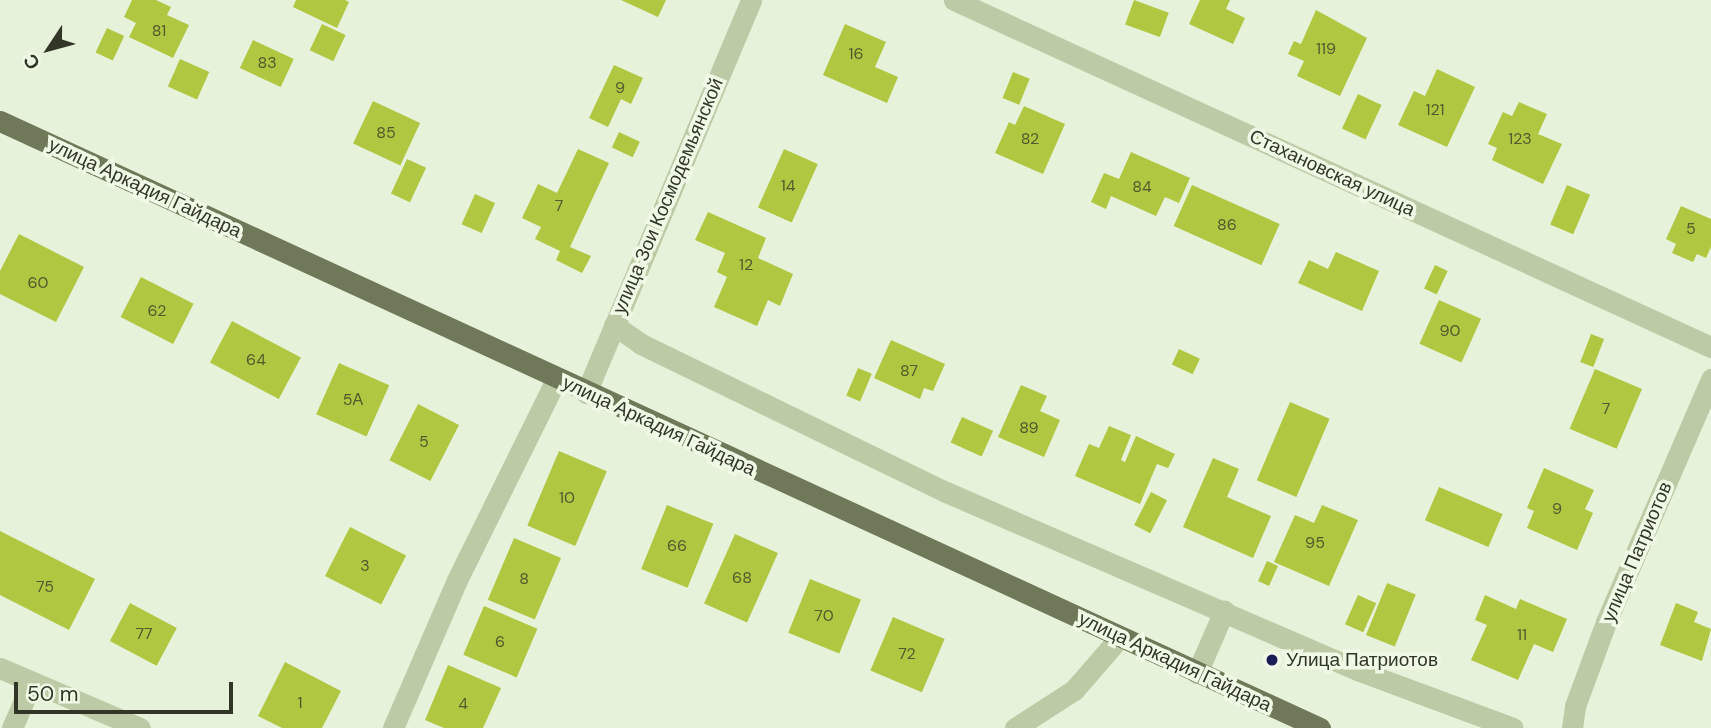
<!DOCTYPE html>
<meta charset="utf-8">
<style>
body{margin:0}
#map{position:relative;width:1711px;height:728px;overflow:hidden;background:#e7f2da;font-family:"DM Sans",sans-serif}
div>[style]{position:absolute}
.building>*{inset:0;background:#b0c742;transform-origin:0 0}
.minor>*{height:21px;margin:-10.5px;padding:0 10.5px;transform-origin:10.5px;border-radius:10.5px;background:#bccaa6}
.major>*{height:21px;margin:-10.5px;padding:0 10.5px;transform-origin:10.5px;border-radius:10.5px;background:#6f7858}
.dots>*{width:19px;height:19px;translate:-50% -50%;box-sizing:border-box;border:4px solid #f0f9e6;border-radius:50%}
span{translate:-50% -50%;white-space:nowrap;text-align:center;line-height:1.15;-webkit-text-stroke:7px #f0f9e6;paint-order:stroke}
.number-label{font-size:16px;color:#525a2e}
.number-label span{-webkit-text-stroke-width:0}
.street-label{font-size:19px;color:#323627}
.poi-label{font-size:19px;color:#323627}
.left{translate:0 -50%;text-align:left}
.north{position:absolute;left:14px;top:14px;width:70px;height:70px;-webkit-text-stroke:5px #f0f9e6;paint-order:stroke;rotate:234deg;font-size:19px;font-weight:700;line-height:28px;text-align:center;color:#323627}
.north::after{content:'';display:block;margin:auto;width:24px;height:32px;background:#323627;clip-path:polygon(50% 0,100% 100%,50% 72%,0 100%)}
.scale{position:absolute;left:14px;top:682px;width:219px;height:32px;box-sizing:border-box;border:4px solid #323627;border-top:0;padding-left:9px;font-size:21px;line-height:24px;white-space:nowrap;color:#323627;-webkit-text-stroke:5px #f0f9e6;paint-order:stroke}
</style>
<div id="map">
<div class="building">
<div style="clip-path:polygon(132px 0,156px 0,171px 7px,167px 15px,189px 25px,173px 58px,129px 37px,136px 23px,124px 17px)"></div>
<div style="clip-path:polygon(296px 0,345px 0,349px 2px,337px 28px,293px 7px)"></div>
<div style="clip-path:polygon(621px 0,666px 0,658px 17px)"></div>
<div style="left:1134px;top:0;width:37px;height:26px;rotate:20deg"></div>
<div style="clip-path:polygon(1200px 0,1230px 0,1226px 9px,1245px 18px,1233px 44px,1189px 24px)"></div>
<div style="clip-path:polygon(1316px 10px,1367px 38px,1340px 96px,1297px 76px,1304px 61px,1288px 54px,1294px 41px,1301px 44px)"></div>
<div style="left:322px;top:24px;width:26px;height:29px;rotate:25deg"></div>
<div style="clip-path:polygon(845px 24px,886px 42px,875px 67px,898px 77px,887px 103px,823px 75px)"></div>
<div style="left:107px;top:28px;width:19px;height:27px;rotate:25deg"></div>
<div style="left:253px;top:40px;width:45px;height:31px;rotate:25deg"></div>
<div style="left:180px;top:59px;width:32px;height:30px;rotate:24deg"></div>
<div style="clip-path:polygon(614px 65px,643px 78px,631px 104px,621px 99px,608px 127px,589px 118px)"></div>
<div style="clip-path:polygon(1437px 69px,1475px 87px,1447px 147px,1398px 125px,1414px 91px,1425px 96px)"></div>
<div style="left:1013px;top:72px;width:18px;height:28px;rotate:22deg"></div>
<div style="left:1358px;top:94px;width:26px;height:38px;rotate:25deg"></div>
<div style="left:373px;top:101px;width:52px;height:47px;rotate:25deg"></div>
<div style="clip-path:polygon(1519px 102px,1547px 114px,1538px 134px,1562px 144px,1543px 184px,1492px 160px,1497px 148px,1488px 144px,1503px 112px,1512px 116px)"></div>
<div style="clip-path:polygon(1024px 106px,1065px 124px,1043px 174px,995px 153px,1009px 122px,1015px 125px)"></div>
<div style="left:619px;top:132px;width:23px;height:17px;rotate:25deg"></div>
<div style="clip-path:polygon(578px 149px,609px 163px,570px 247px,591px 256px,582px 273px,556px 260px,560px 251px,535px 239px,541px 227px,522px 218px,538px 184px,557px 193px)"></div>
<div style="left:784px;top:149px;width:37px;height:64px;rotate:24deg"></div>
<div style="clip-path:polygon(1131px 152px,1190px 178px,1179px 203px,1165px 197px,1156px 216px,1111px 196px,1106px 209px,1091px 202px,1104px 173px,1119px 179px)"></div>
<div style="left:407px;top:159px;width:21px;height:38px;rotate:25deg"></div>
<div style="left:1192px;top:185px;width:96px;height:45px;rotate:24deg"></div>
<div style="left:1567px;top:185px;width:25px;height:43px;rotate:23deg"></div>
<div style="left:475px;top:194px;width:22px;height:33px;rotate:24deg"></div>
<div style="clip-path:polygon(1681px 206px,1711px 219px,1711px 247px,1706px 258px,1697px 254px,1693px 262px,1672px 253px,1676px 244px,1666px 239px)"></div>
<div style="clip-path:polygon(708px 212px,766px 238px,758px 258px,793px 274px,780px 306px,768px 300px,757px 326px,714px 307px,727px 277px,717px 272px,725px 253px,695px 240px)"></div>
<div style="clip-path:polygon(19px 234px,84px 267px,56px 322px,0 294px,0 271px)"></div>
<div style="clip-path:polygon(1336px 252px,1379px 271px,1362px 311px,1298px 283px,1309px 260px,1328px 269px)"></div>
<div style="left:1435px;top:265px;width:14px;height:26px;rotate:25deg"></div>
<div style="left:141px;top:277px;width:59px;height:45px;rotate:27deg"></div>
<div style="left:1439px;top:300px;width:46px;height:48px;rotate:24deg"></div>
<div style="left:232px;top:321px;width:78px;height:47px;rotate:28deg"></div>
<div style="left:1591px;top:334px;width:14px;height:30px;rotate:21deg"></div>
<div style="clip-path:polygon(891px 340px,945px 364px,933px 391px,924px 388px,920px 399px,874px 378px)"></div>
<div style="left:1179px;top:349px;width:23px;height:17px;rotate:25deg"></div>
<div style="left:339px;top:363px;width:55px;height:56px;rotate:24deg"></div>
<div style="left:858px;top:368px;width:15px;height:30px;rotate:23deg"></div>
<div style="left:1595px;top:369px;width:51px;height:65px;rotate:23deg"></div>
<div style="clip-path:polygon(1021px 385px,1047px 396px,1040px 411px,1060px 420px,1044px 457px,998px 437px)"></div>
<div style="left:1290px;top:402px;width:43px;height:85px;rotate:23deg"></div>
<div style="left:418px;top:404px;width:46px;height:63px;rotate:27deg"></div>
<div style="left:962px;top:417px;width:34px;height:28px;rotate:24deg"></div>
<div style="clip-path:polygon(1109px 426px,1131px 435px,1121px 460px,1125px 462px,1136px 436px,1175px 454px,1168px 468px,1157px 464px,1140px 504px,1075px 476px,1089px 444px,1099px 448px)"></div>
<div style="left:559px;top:451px;width:52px;height:81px;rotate:23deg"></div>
<div style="clip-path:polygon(1213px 458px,1239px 469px,1227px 497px,1271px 516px,1253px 558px,1183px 527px)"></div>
<div style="clip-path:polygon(1544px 468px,1594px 490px,1585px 509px,1593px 513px,1577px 550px,1527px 528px,1534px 511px,1527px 508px)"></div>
<div style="left:1439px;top:487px;width:69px;height:36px;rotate:23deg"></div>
<div style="left:1151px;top:492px;width:18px;height:37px;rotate:27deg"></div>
<div style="left:667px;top:505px;width:50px;height:69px;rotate:22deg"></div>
<div style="clip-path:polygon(1322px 505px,1358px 520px,1329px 586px,1274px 562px,1295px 515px,1314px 523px)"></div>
<div style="left:350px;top:527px;width:63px;height:55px;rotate:27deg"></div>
<div style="clip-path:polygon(0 531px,95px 579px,69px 630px,0 595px)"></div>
<div style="left:735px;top:534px;width:47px;height:76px;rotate:24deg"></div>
<div style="left:514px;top:538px;width:51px;height:67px;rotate:23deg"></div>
<div style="left:1267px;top:561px;width:12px;height:22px;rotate:24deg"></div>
<div style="left:810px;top:579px;width:55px;height:58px;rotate:22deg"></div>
<div style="left:1387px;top:583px;width:31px;height:56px;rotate:22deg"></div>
<div style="left:1358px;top:595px;width:20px;height:32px;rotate:24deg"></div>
<div style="clip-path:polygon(1485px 595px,1516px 609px,1520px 599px,1567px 619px,1553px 652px,1534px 644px,1518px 680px,1471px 660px,1487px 625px,1475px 620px)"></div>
<div style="left:130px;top:603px;width:53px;height:43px;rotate:28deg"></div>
<div style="clip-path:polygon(1676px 603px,1698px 612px,1694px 622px,1711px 629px,1702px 661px,1660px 645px)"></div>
<div style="left:484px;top:606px;width:58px;height:53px;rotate:23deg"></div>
<div style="left:893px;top:617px;width:56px;height:58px;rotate:23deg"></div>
<div style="clip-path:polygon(285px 662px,341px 691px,322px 728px,282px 728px,258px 716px)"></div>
<div style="clip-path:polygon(448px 665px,501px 688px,483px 728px,444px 728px,425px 720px)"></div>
</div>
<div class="minor">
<div style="left:954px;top:0;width:833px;rotate:24.63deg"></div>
<div style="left:614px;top:325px;width:33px;rotate:35deg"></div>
<div style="left:641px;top:344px;width:339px;rotate:25.9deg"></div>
<div style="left:946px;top:492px;width:448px;rotate:23.4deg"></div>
<div style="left:1357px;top:670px;width:166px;rotate:20.4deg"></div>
<div style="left:586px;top:393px;width:426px;rotate:-67.2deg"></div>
<div style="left:0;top:668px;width:152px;rotate:23.2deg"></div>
<div style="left:1197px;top:673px;width:68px;rotate:-66.5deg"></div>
<div style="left:12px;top:728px;width:50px;rotate:-66.5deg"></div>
<div style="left:393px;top:728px;width:161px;rotate:-66.6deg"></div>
<div style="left:457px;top:580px;width:225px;rotate:-63.7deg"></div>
<div style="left:1015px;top:728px;width:70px;rotate:-32.8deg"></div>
<div style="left:1074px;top:690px;width:70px;rotate:-49deg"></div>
<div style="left:1572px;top:728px;width:22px;rotate:-82deg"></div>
<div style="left:1575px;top:706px;width:90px;rotate:-69.7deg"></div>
<div style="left:1606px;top:622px;width:265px;rotate:-66.6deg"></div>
</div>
<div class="major">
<div style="left:0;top:121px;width:1453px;rotate:24.7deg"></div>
</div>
<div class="dots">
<div style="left:1272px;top:660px;background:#1c1c57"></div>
</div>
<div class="number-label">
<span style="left:159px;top:31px">81</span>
<span style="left:1326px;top:49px">119</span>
<span style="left:856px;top:54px">16</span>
<span style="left:267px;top:63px">83</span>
<span style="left:620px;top:88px">9</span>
<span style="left:1435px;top:110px">121</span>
<span style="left:386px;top:133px">85</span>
<span style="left:1030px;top:139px">82</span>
<span style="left:1520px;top:139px">123</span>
<span style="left:788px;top:186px">14</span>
<span style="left:1142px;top:187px">84</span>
<span style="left:559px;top:206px">7</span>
<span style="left:1227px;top:225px">86</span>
<span style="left:1691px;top:229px">5</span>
<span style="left:746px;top:265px">12</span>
<span style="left:38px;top:283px">60</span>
<span style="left:157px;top:311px">62</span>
<span style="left:1450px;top:331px">90</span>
<span style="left:256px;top:360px">64</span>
<span style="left:909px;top:371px">87</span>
<span style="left:353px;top:400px">5А</span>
<span style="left:1606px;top:409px">7</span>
<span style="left:1029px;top:428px">89</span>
<span style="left:424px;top:442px">5</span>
<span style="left:567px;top:498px">10</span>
<span style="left:1557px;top:509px">9</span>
<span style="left:1315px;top:543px">95</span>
<span style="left:677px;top:546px">66</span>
<span style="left:365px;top:566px">3</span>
<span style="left:742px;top:578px">68</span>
<span style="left:524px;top:579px">8</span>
<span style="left:45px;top:587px">75</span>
<span style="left:824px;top:616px">70</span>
<span style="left:144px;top:634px">77</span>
<span style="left:1522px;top:635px">11</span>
<span style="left:500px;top:642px">6</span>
<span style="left:907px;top:654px">72</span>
<span style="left:300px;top:703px">1</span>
<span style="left:463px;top:704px">4</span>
</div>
<div class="street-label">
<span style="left:1332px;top:173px;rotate:25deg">Стахановская улица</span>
<span style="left:145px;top:188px;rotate:25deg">улица Аркадия Гайдара</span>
<span style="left:668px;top:196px;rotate:-67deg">улица Зои Космодемьянской</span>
<span style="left:659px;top:426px;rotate:25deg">улица Аркадия Гайдара</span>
<span style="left:1637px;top:552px;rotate:-67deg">улица Патриотов</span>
<span style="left:1175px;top:662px;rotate:25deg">улица Аркадия Гайдара</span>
</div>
<div class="poi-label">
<span class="left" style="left:1286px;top:660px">Улица Патриотов</span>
</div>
<div class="north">С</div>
<div class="scale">50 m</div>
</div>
